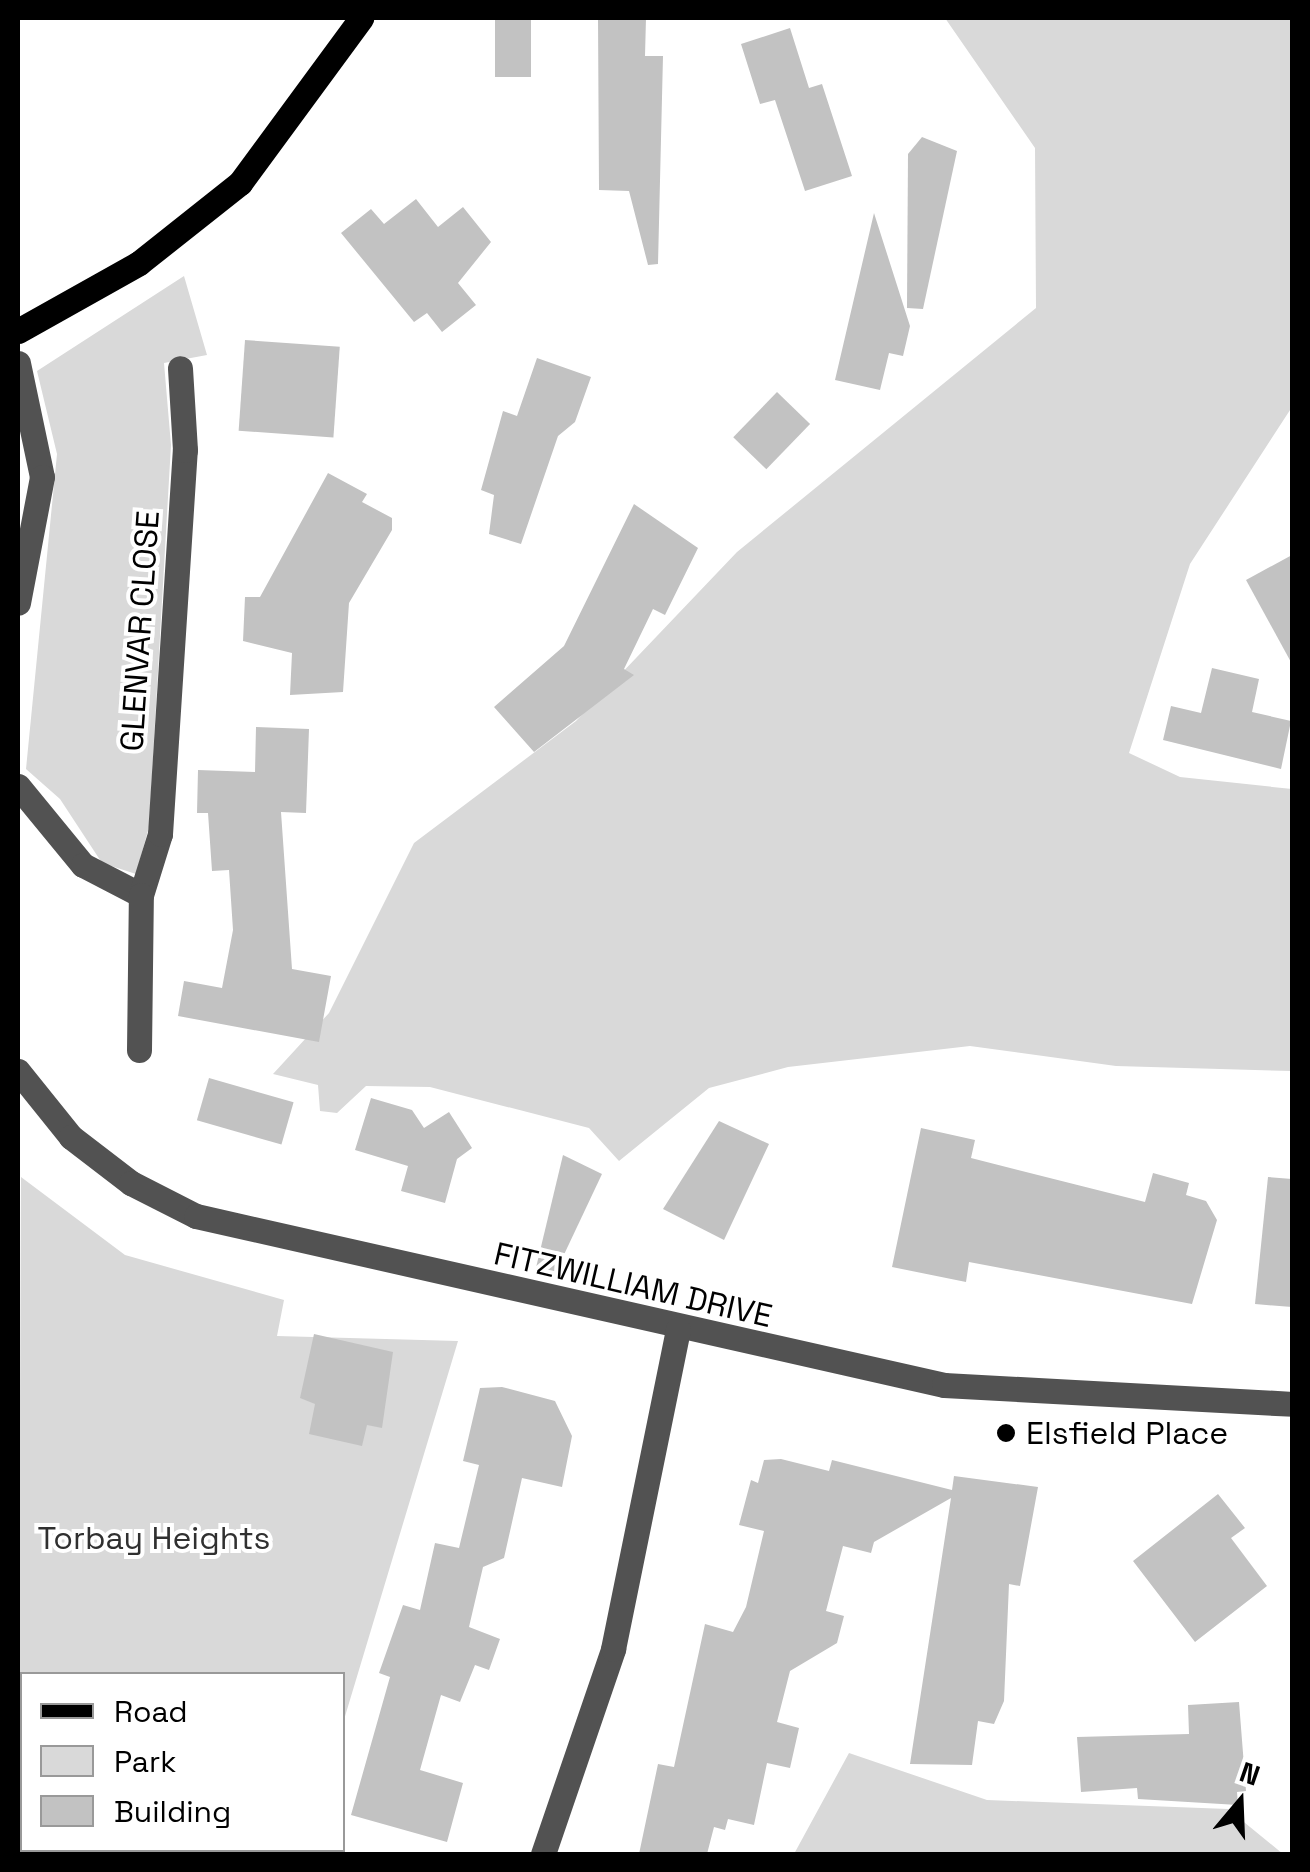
<!DOCTYPE html>
<style>
body{margin:0}
#map{position:relative;width:1310px;height:1872px;overflow:hidden;background:#fff;font-family:"Space Grotesk",sans-serif}
div>[style]{position:absolute}
.green>*{inset:0;background:#d9d9d9}
.building>*{inset:0;background:#c2c2c2;transform-origin:0 0}
.minor>*{height:25px;margin:-12.5px;padding:0 12.5px;transform-origin:12.5px;border-radius:12.5px;background:#525252}
.major>*{height:25px;margin:-12.5px;padding:0 12.5px;transform-origin:12.5px;border-radius:12.5px;background:#000}
.dots>*{width:28px;height:28px;translate:-50% -50%;box-sizing:border-box;border:5px solid #fff;border-radius:50%}
span{translate:-50% -50%;white-space:nowrap;text-align:center;line-height:1.15;-webkit-text-stroke:8px #fff;paint-order:stroke}
.street-label{font-size:32px;color:#000}
.poi-label{font-size:32px;color:#000}
.left{translate:0 -50%;text-align:left}
.park-label{font-size:32px;color:#303030}
.frame{position:absolute;inset:0;border:20px solid #000;pointer-events:none}
.legend{position:absolute;left:20px;top:1672px;width:325px;height:180px;box-sizing:border-box;background:#fff;border:2px solid #999;margin:0;padding:12px 18px;list-style:none;font-size:30px;color:#000}
.legend li{display:flex;align-items:center;gap:20px;height:50px}
.legend b{width:50px;border:2px solid #999}
.north{position:absolute;left:1190px;top:1752px;width:100px;height:100px;-webkit-text-stroke:8px #fff;paint-order:stroke;rotate:19deg;font-size:28px;font-weight:700;line-height:40px;text-align:center;color:#000}
.north::after{content:'';display:block;margin:auto;width:35px;height:45px;background:#000;clip-path:polygon(50% 0,100% 100%,50% 72%,0 100%)}
</style>
<div id="map">
<div class="green">
<div style="clip-path:polygon(945px 18px,1292px 18px,1292px 407px,1190px 564px,1129px 753px,1180px 777px,1292px 789px,1292px 1071px,1116px 1066px,970px 1046px,788px 1067px,709px 1088px,619px 1161px,589px 1128px,430px 1087px,366px 1086px,337px 1113px,320px 1111px,318px 1085px,273px 1074px,329px 1013px,414px 843px,576px 721px,737px 552px,1036px 308px,1035px 148px)"></div>
<div style="clip-path:polygon(184px 276px,207px 355px,164px 363px,171px 445px,149px 827px,136px 874px,102px 863px,60px 799px,26px 769px,57px 454px,37px 371px)"></div>
<div style="clip-path:polygon(21px 1177px,125px 1255px,284px 1300px,277px 1336px,458px 1341px,343px 1723px,342px 1674px,22px 1674px,22px 1850px,303px 1854px,18px 1854px)"></div>
<div style="clip-path:polygon(849px 1753px,987px 1800px,1228px 1809px,1283px 1854px,794px 1854px)"></div>
</div>
<div class="building">
<div style="left:495px;top:18px;width:36px;height:59px"></div>
<div style="clip-path:polygon(598px 18px,646px 18px,645px 56px,663px 56px,658px 264px,648px 265px,629px 191px,599px 190px)"></div>
<div style="clip-path:polygon(790px 28px,809px 88px,822px 84px,852px 176px,805px 191px,775px 100px,760px 104px,741px 44px)"></div>
<div style="clip-path:polygon(922px 137px,957px 151px,923px 309px,907px 308px,908px 154px)"></div>
<div style="clip-path:polygon(416px 199px,438px 227px,463px 207px,491px 242px,458px 283px,476px 305px,442px 332px,427px 313px,414px 322px,341px 233px,371px 209px,384px 224px)"></div>
<div style="clip-path:polygon(874px 213px,910px 326px,903px 356px,889px 353px,880px 390px,835px 380px)"></div>
<div style="left:245px;top:340px;width:95px;height:91px;rotate:4deg"></div>
<div style="clip-path:polygon(537px 358px,591px 377px,575px 422px,558px 436px,521px 544px,489px 534px,494px 495px,481px 490px,503px 411px,517px 416px)"></div>
<div style="left:777px;top:392px;width:46px;height:63px;rotate:44deg"></div>
<div style="clip-path:polygon(328px 473px,367px 494px,362px 502px,392px 518px,392px 530px,349px 603px,343px 692px,290px 695px,292px 653px,243px 641px,245px 597px,260px 597px)"></div>
<div style="clip-path:polygon(634px 504px,698px 548px,665px 615px,653px 609px,624px 669px,634px 675px,534px 752px,494px 707px,564px 646px)"></div>
<div style="clip-path:polygon(1292px 555px,1292px 664px,1246px 580px)"></div>
<div style="clip-path:polygon(1212px 668px,1259px 679px,1252px 712px,1291px 721px,1281px 769px,1163px 740px,1171px 706px,1201px 713px)"></div>
<div style="clip-path:polygon(256px 727px,309px 729px,306px 813px,281px 812px,292px 969px,331px 976px,319px 1042px,178px 1016px,184px 981px,222px 988px,233px 930px,229px 870px,212px 871px,208px 813px,197px 813px,198px 770px,255px 772px)"></div>
<div style="left:209px;top:1078px;width:88px;height:44px;rotate:16deg"></div>
<div style="clip-path:polygon(371px 1098px,412px 1110px,424px 1128px,449px 1112px,472px 1148px,457px 1159px,445px 1203px,401px 1191px,408px 1166px,355px 1150px)"></div>
<div style="clip-path:polygon(719px 1121px,769px 1144px,724px 1240px,663px 1209px)"></div>
<div style="clip-path:polygon(921px 1128px,975px 1140px,971px 1158px,1145px 1202px,1153px 1173px,1189px 1183px,1186px 1195px,1206px 1201px,1217px 1220px,1192px 1304px,969px 1262px,966px 1282px,892px 1267px)"></div>
<div style="clip-path:polygon(563px 1155px,602px 1174px,552px 1280px,534px 1276px)"></div>
<div style="clip-path:polygon(1268px 1177px,1292px 1179px,1292px 1307px,1255px 1304px)"></div>
<div style="clip-path:polygon(314px 1334px,393px 1352px,382px 1428px,367px 1425px,362px 1446px,309px 1434px,315px 1404px,300px 1398px)"></div>
<div style="clip-path:polygon(502px 1387px,555px 1401px,572px 1436px,562px 1487px,522px 1478px,504px 1558px,483px 1567px,469px 1627px,500px 1639px,489px 1670px,475px 1665px,460px 1702px,441px 1695px,420px 1770px,463px 1783px,447px 1842px,351px 1815px,390px 1677px,379px 1673px,403px 1605px,420px 1610px,435px 1543px,459px 1548px,479px 1465px,463px 1461px,480px 1388px)"></div>
<div style="clip-path:polygon(781px 1459px,829px 1471px,832px 1460px,952px 1490px,954px 1476px,1038px 1487px,1020px 1586px,1009px 1584px,1004px 1701px,994px 1724px,978px 1721px,972px 1765px,910px 1764px,951px 1498px,874px 1542px,871px 1553px,843px 1546px,826px 1611px,844px 1616px,837px 1643px,790px 1671px,777px 1722px,799px 1728px,790px 1768px,767px 1763px,754px 1825px,728px 1819px,725px 1830px,714px 1827px,707px 1854px,639px 1854px,658px 1764px,674px 1767px,705px 1624px,733px 1632px,746px 1607px,764px 1531px,739px 1525px,751px 1480px,758px 1483px,764px 1460px)"></div>
<div style="clip-path:polygon(1218px 1494px,1245px 1528px,1231px 1538px,1267px 1586px,1195px 1642px,1133px 1561px)"></div>
<div style="clip-path:polygon(1239px 1702px,1246px 1791px,1237px 1792px,1238px 1805px,1138px 1799px,1137px 1788px,1081px 1792px,1077px 1737px,1189px 1734px,1188px 1705px)"></div>
</div>
<div class="minor">
<div style="left:18px;top:363px;width:116px;rotate:78.1deg"></div>
<div style="left:42px;top:477px;width:128px;rotate:100.8deg"></div>
<div style="left:18px;top:786px;width:102px;rotate:50.6deg"></div>
<div style="left:83px;top:865px;width:65px;rotate:27.3deg"></div>
<div style="left:141px;top:895px;width:64px;rotate:-72.7deg"></div>
<div style="left:160px;top:834px;width:385px;rotate:-86.3deg"></div>
<div style="left:185px;top:450px;width:82px;rotate:-93.5deg"></div>
<div style="left:139px;top:1050px;width:155px;rotate:-89.3deg"></div>
<div style="left:18px;top:1071px;width:85px;rotate:51.2deg"></div>
<div style="left:71px;top:1137px;width:76px;rotate:37.5deg"></div>
<div style="left:131px;top:1183px;width:73px;rotate:26.9deg"></div>
<div style="left:196px;top:1216px;width:767px;rotate:12.73deg"></div>
<div style="left:944px;top:1385px;width:349px;rotate:3.1deg"></div>
<div style="left:543px;top:1854px;width:217px;rotate:-71.1deg"></div>
<div style="left:613px;top:1649px;width:326px;rotate:-78.5deg"></div>
</div>
<div class="major">
<div style="left:18px;top:331px;width:139px;rotate:-29.3deg"></div>
<div style="left:139px;top:263px;width:129px;rotate:-38.4deg"></div>
<div style="left:240px;top:183px;width:205px;rotate:-53.7deg"></div>
</div>
<div class="dots">
<div style="left:1006px;top:1433px;background:#000"></div>
</div>
<div class="street-label">
<span style="left:140px;top:631px;rotate:-86deg">GLENVAR CLOSE</span>
<span style="left:633px;top:1285px;rotate:13deg">FITZWILLIAM DRIVE</span>
</div>
<div class="poi-label">
<span class="left" style="left:1026px;top:1433px">Elsfield Place</span>
</div>
<div class="park-label">
<span style="left:154px;top:1538px">Torbay Heights</span>
</div>
<div class="frame"></div>
<ul class="legend">
<li><b style="height:12px;background:#000"></b>Road</li>
<li><b style="height:28px;background:#d9d9d9"></b>Park</li>
<li><b style="height:28px;background:#c2c2c2"></b>Building</li>
</ul>
<div class="north">N</div>
</div>
